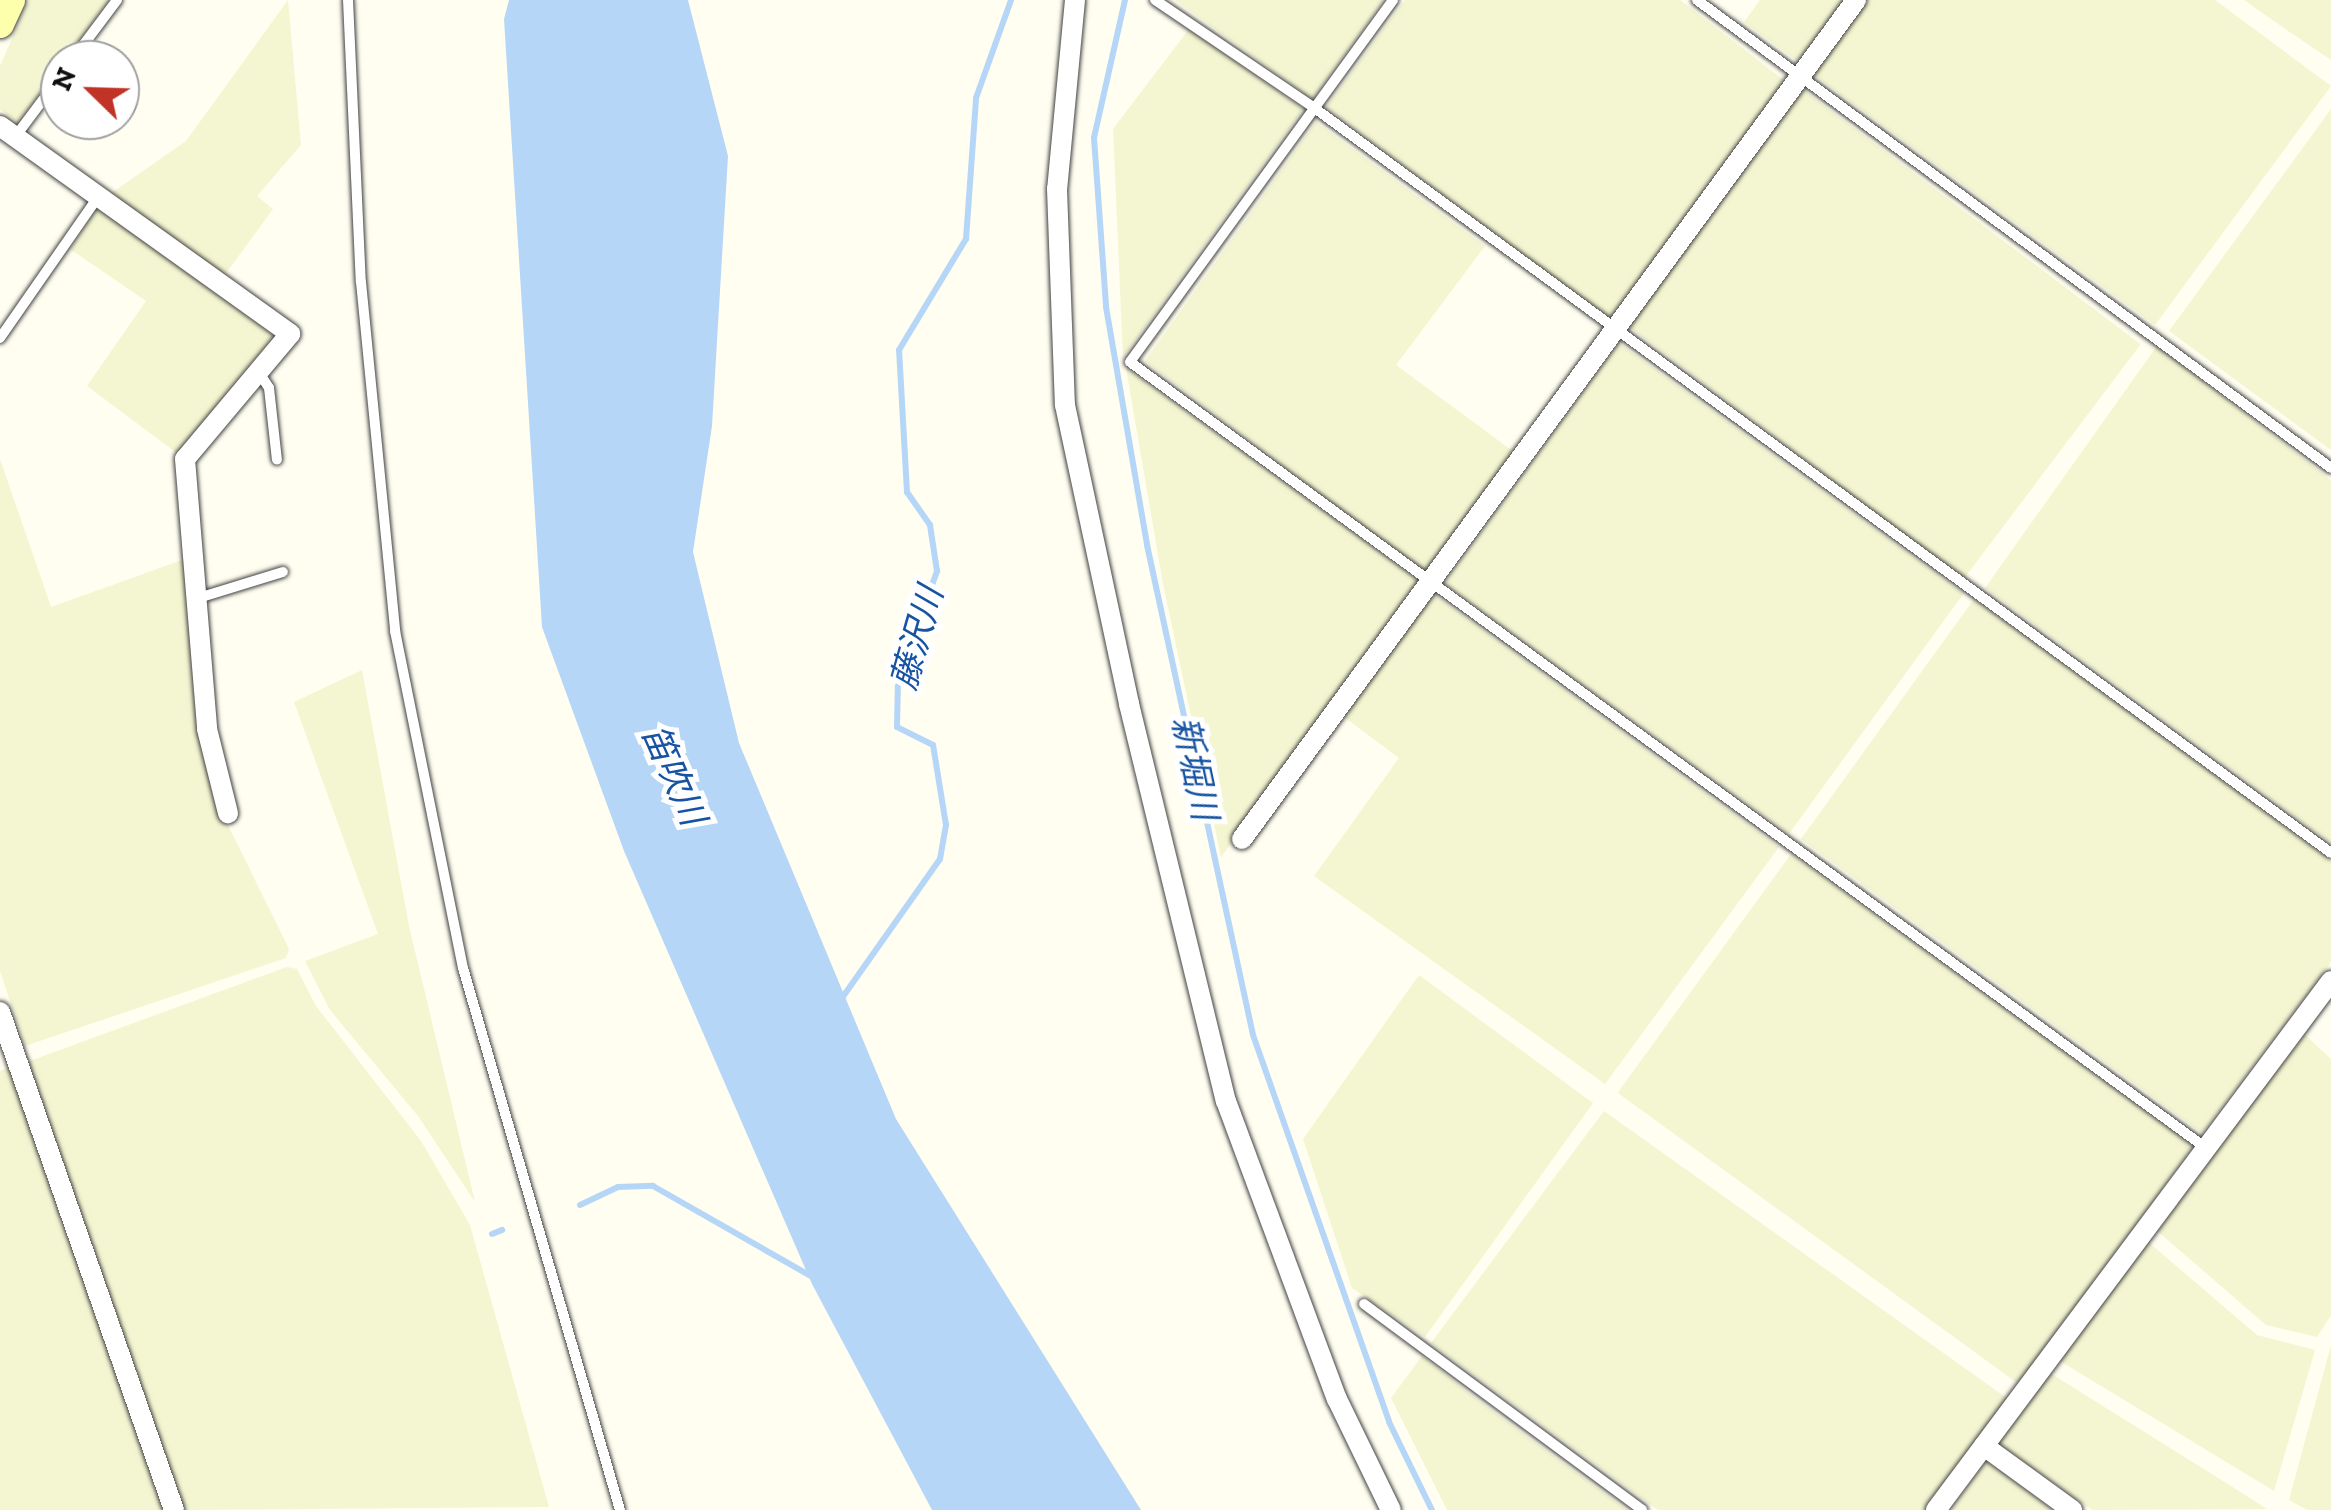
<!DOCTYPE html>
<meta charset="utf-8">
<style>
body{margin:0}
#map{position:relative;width:2331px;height:1510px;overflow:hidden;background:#fffef1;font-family:"Zilla Slab","Noto Sans JP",serif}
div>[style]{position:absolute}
.farmland>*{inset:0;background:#f4f5d1;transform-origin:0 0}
.water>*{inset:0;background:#b6d6f7}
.stream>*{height:6px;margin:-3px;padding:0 3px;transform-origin:3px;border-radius:3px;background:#b6d6f7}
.roads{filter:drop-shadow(0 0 2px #424242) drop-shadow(0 0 2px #424242)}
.service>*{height:10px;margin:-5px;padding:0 5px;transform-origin:5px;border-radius:5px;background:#fff}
.minor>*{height:20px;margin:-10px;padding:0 10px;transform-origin:10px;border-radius:10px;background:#fff}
.secondary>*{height:28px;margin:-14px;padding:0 14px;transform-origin:14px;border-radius:14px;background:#fdffad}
span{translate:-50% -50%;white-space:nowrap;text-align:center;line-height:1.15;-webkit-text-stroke:10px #fff;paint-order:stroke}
.water-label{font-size:35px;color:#1753a3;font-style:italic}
.north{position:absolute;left:40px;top:40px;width:100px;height:100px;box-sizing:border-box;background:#fff;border:2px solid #9f9f9f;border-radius:50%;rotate:293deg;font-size:28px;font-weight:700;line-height:40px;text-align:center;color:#0f0f0f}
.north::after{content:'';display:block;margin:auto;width:35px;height:45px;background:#c13326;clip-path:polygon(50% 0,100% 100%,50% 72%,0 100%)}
</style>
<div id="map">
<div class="farmland">
<div style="clip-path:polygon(29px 0,109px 0,18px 123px,0 109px,0 66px)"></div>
<div style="clip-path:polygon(288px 0,301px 145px,257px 196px,273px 209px,224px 276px,110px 194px,186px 141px)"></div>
<div style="clip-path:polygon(1175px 0,1384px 0,1312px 99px)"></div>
<div style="clip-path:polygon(1405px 0,1680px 0,1785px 81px,1610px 319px,1326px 107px)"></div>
<div style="clip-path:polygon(1760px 0,1845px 0,1799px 62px,1744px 22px)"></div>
<div style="clip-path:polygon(1867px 0,2215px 0,2331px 86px,2155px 325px,1813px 74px)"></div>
<div style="clip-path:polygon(2244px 0,2331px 0,2331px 60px,2281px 26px)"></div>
<div style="clip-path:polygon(1189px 29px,1303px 109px,1123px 357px,1113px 129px)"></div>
<div style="left:1802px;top:89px;width:424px;height:294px;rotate:37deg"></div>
<div style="clip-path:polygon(2331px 109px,2331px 450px,2169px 331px)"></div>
<div style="clip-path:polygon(1316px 122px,1485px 246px,1396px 365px,1514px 452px,1426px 574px,1145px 361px)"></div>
<div style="clip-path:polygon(98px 207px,273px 331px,274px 340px,178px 454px,87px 386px,146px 301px,70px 249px)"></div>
<div style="left:1619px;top:343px;width:426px;height:297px;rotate:36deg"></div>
<div style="clip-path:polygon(2157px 346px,2331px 480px,2331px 843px,1985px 588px)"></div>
<div style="clip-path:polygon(1126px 368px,1423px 584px,1221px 857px,1163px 584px)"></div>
<div style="clip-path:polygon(0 459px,51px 607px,185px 559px,224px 817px,289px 949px,286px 958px,25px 1046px,0 971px)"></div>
<div style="clip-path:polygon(1434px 594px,1779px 847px,1605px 1084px,1314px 876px,1399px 758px,1344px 717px)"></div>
<div style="clip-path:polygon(1974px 599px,2331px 861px,2331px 962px,2202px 1133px,1801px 839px)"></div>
<div style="clip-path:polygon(362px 670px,409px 926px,475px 1202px,418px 1116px,330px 1010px,305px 961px,378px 934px,294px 702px)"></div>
<div style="left:1791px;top:854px;width:497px;height:295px;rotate:36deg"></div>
<div style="clip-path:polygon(287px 967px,297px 969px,316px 1006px,421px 1141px,470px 1225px,549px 1507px,184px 1510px,27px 1062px)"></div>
<div style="clip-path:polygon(1419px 975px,1593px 1103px,1425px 1337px,1352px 1288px,1303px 1139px)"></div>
<div style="clip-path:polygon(2303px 1033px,2331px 1059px,2331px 1315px,2317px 1337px,2266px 1325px,2155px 1229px)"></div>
<div style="clip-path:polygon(11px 1067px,165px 1510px,0 1510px,0 1071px)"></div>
<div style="clip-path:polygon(1604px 1111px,2008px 1399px,1924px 1510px,1658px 1510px,1431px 1343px)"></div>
<div style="clip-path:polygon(2146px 1240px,2257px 1335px,2315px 1350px,2274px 1491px,2060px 1361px)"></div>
<div style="clip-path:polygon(2331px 1345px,2331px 1510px,2307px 1510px,2289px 1500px)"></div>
<div style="clip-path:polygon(1422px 1356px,1479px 1401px,1627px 1510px,1447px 1510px,1391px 1398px)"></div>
<div style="clip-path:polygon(2050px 1373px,2231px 1486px,2267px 1509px,2092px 1510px,1998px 1443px)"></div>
<div style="clip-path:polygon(1986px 1461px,2053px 1510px,1951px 1510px)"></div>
</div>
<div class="water">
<div style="clip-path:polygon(509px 0,688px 0,728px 156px,712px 426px,693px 552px,739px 743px,896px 1119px,1141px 1510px,932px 1510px,812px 1284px,624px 851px,542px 627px,504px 19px)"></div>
</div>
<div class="stream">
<div style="left:1125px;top:0;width:141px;rotate:102.7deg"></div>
<div style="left:1094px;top:138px;width:169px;rotate:85.9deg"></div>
<div style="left:1106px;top:307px;width:242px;rotate:80.2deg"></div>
<div style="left:1147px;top:545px;width:501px;rotate:77.79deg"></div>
<div style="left:1253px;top:1035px;width:410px;rotate:70.6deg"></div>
<div style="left:1389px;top:1422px;width:98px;rotate:64deg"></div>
<div style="left:842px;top:998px;width:170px;rotate:-54.8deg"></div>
<div style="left:940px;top:859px;width:35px;rotate:-80deg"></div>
<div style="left:946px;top:825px;width:81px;rotate:-99.2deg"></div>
<div style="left:933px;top:745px;width:40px;rotate:-153.4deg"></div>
<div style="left:897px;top:727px;width:48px;rotate:-88.8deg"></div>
<div style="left:898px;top:679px;width:115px;rotate:-70.1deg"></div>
<div style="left:937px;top:571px;width:47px;rotate:-98.7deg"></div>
<div style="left:930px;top:525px;width:40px;rotate:-124.9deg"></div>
<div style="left:907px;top:492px;width:142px;rotate:-93.2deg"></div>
<div style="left:899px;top:350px;width:130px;rotate:-58.9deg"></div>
<div style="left:966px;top:239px;width:141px;rotate:-85.9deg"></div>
<div style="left:976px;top:98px;width:104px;rotate:-70.3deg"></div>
<div style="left:580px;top:1205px;width:42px;rotate:-25.3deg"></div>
<div style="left:618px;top:1187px;width:35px;rotate:-2deg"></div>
<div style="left:653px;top:1186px;width:185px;rotate:29.7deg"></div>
<div style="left:492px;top:1234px;width:11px;rotate:-22deg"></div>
</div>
<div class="roads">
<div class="service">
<div style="left:348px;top:0;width:282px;rotate:87.4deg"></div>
<div style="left:361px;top:282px;width:351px;rotate:84.4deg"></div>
<div style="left:395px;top:631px;width:344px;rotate:78.6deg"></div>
<div style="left:463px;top:968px;width:564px;rotate:73.85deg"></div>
<div style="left:1155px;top:0;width:191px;rotate:34.1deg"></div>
<div style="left:1313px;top:107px;width:1262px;rotate:36.23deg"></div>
<div style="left:1393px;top:0;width:447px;rotate:126deg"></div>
<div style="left:1130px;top:362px;width:1333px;rotate:36.15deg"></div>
<div style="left:1697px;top:0;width:788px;rotate:36.43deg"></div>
<div style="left:72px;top:60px;width:75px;rotate:-53.1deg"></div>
<div style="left:15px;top:137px;width:75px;rotate:-53.1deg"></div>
<div style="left:0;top:338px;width:172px;rotate:-55.2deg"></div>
<div style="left:258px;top:371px;width:20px;rotate:57deg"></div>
<div style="left:269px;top:388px;width:72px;rotate:83.7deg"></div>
<div style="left:195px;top:599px;width:92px;rotate:-17.1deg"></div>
<div style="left:1364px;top:1304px;width:346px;rotate:36.5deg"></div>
</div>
<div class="minor">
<div style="left:1075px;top:0;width:190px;rotate:95.4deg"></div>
<div style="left:1057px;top:189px;width:216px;rotate:87.9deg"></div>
<div style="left:1065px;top:405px;width:306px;rotate:77.9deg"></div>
<div style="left:1129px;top:704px;width:409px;rotate:76.3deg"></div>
<div style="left:1226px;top:1101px;width:318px;rotate:69.6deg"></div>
<div style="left:1337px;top:1399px;width:123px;rotate:64.1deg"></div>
<div style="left:0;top:126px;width:357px;rotate:35.6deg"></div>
<div style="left:290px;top:334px;width:163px;rotate:130deg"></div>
<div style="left:185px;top:459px;width:271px;rotate:85.3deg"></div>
<div style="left:207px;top:729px;width:87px;rotate:76deg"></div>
<div style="left:1242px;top:839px;width:1040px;rotate:-53.8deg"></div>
<div style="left:0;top:1012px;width:528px;rotate:70.74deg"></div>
<div style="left:1984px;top:1446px;width:109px;rotate:36deg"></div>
<div style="left:1936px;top:1510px;width:660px;rotate:-53.25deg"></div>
</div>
<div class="secondary">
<div style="left:0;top:24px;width:26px;rotate:-65deg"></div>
</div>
</div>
<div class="water-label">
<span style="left:917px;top:638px;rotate:-74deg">藤沢川</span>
<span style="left:1195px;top:768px;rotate:78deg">新堀川</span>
<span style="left:674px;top:775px;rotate:66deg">笛吹川</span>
</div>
<div class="north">N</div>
</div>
